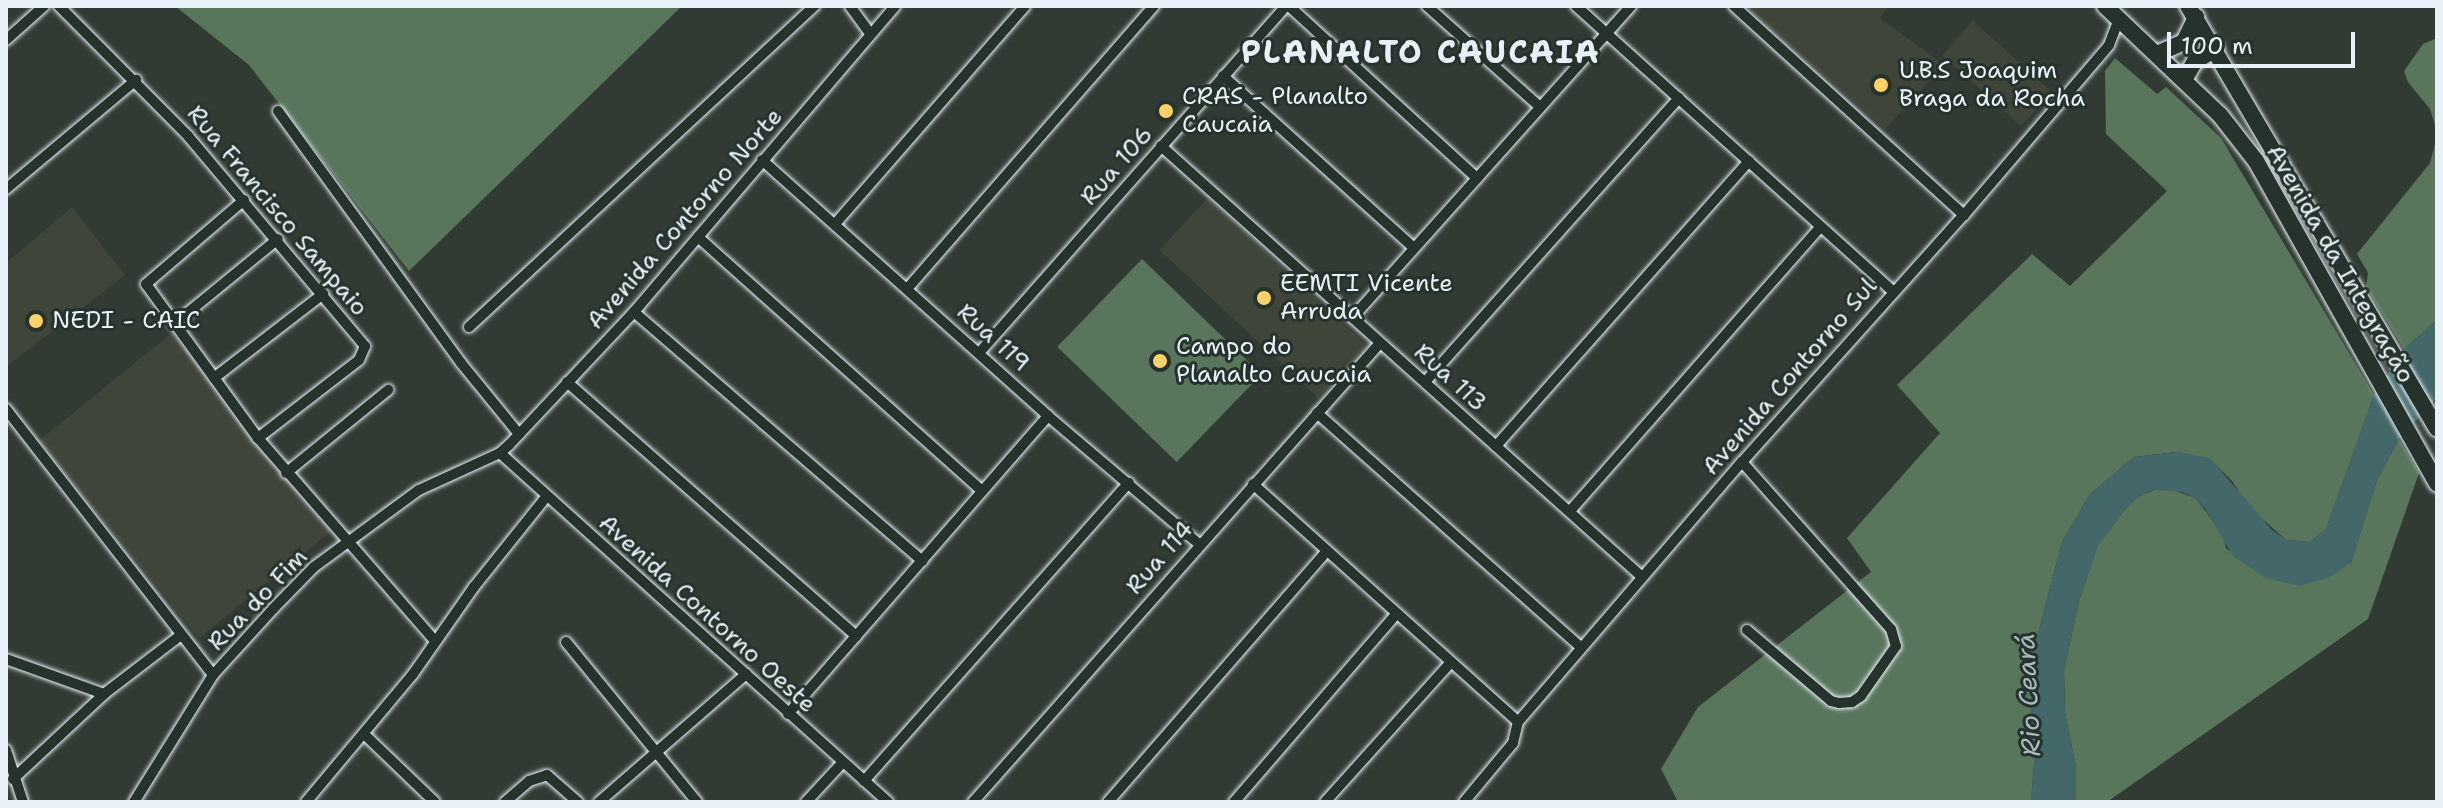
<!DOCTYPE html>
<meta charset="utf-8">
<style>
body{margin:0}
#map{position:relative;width:2443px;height:808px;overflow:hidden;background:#323b33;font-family:"Shantell Sans",sans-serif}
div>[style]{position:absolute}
.built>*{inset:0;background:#40453a;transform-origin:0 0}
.green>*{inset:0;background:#59755c;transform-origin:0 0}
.water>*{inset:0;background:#44686a}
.roads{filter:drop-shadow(0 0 2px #e8f1f8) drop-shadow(0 0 2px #e8f1f8)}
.street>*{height:10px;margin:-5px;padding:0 5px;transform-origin:5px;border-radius:5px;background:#26332d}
.primary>*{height:16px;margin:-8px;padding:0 8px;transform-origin:8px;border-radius:8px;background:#26332d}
.dots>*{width:22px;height:22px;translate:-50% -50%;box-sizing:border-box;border:4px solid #26332d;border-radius:50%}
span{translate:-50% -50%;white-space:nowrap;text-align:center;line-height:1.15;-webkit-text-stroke:6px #26332d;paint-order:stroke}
.poi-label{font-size:24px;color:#e8f1f8}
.left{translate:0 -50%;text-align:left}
.street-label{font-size:24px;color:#e8f1f8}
.water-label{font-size:26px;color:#a6babf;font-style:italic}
.district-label{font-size:32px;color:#e8f1f8;font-weight:700;letter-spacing:2px}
.frame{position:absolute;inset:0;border:8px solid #e8f1f8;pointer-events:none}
.scale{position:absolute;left:2167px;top:32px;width:188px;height:36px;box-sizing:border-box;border:4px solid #e8f1f8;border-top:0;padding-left:10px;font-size:24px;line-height:28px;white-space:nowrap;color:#e8f1f8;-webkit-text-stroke:6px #26332d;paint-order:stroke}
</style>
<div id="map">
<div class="built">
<div style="clip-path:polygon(1745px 6px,1889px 6px,1880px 18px,1944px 65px,1885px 129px)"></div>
<div style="left:1973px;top:21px;width:106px;height:46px;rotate:42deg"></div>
<div style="left:1208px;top:198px;width:217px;height:71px;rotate:43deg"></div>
<div style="clip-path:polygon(72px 207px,125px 275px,6px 367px,6px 263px)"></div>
<div style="left:172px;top:333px;width:254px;height:171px;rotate:51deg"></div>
</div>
<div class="green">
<div style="clip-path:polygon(175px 6px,682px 6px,409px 271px,249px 65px)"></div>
<div style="clip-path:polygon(2437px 38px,2437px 132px,2430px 109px,2408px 82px,2404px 71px,2423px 44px)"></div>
<div style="clip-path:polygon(2115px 58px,2157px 94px,2166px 87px,2221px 138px,2374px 395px,2326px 529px,2310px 542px,2286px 540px,2249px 507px,2232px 481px,2210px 459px,2177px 452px,2134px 457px,2090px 494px,2062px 542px,2032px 657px,2031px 711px,2036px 739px,2031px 802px,1678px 802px,1661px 769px,1698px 707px,1871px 572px,1847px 538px,1940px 433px,1897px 385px,2032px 254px,2070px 286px,2167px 191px,2106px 134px,2105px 71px)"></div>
<div style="clip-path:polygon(2437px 137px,2437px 320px,2404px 349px,2366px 287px,2368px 273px,2357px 254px,2430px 163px)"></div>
<div style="left:1142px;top:259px;width:166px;height:122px;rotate:44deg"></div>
<div style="clip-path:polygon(2399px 439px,2419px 473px,2368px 619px,2107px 802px,2076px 802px,2076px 767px,2065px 713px,2064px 670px,2079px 601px,2098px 545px,2126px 508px,2137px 497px,2155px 490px,2170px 489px,2196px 498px,2223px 535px,2226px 548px,2266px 578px,2351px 563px,2377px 480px)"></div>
</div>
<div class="water">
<div style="clip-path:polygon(2437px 320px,2437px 397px,2399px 439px,2377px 480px,2351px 563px,2328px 578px,2299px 586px,2266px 578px,2233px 556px,2206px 510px,2196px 498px,2182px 492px,2155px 490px,2137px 497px,2126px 508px,2098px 546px,2079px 601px,2064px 670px,2065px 713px,2076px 767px,2076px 802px,2031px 802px,2036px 739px,2031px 711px,2032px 657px,2062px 542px,2090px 494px,2134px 457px,2177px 452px,2210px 458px,2271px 529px,2286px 540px,2310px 542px,2326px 529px,2374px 395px,2404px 349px)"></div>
</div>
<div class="roads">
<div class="street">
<div style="left:59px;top:6px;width:183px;rotate:45.2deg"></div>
<div style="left:188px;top:136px;width:275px;rotate:49.9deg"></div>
<div style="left:365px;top:346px;width:15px;rotate:113deg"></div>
<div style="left:359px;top:360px;width:128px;rotate:142.3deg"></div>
<div style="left:258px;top:438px;width:268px;rotate:48.9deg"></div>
<div style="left:850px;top:6px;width:34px;rotate:54deg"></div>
<div style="left:1289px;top:6px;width:255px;rotate:42.5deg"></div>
<div style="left:1427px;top:6px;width:152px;rotate:41.8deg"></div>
<div style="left:1576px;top:6px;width:426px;rotate:42deg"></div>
<div style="left:1734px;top:6px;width:311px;rotate:42.3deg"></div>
<div style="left:6px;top:40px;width:51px;rotate:-41.8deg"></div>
<div style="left:1223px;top:76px;width:257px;rotate:42deg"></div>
<div style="left:278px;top:111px;width:311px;rotate:54deg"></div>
<div style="left:461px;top:363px;width:92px;rotate:50.8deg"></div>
<div style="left:1161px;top:146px;width:646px;rotate:41.86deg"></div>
<div style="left:762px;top:160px;width:384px;rotate:41.8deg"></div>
<div style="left:1048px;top:416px;width:198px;rotate:40.3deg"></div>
<div style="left:6px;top:189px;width:170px;rotate:-40deg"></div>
<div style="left:244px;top:200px;width:129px;rotate:139.4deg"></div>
<div style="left:146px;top:284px;width:190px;rotate:54deg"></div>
<div style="left:835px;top:224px;width:289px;rotate:-48.9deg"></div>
<div style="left:698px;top:237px;width:381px;rotate:41.8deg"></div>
<div style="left:907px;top:289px;width:376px;rotate:-48.9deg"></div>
<div style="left:634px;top:312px;width:381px;rotate:40.8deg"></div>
<div style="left:1353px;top:317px;width:417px;rotate:-48.2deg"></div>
<div style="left:174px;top:324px;width:134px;rotate:-39.3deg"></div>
<div style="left:469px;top:327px;width:472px;rotate:-42.9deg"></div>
<div style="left:979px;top:353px;width:463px;rotate:-48.5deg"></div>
<div style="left:214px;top:378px;width:138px;rotate:-37.6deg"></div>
<div style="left:567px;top:382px;width:385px;rotate:41.3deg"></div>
<div style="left:1425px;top:382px;width:381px;rotate:-48.2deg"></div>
<div style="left:6px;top:409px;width:337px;rotate:52.1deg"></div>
<div style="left:1317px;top:413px;width:353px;rotate:41.6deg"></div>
<div style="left:1496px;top:446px;width:381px;rotate:-48.4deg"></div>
<div style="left:500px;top:453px;width:522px;rotate:41.97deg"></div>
<div style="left:1742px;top:462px;width:224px;rotate:48.3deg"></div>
<div style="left:1891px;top:629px;width:18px;rotate:74deg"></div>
<div style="left:1896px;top:646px;width:61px;rotate:125deg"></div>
<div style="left:1861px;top:696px;width:11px;rotate:146deg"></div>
<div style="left:1852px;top:702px;width:13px;rotate:176deg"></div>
<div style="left:1839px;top:703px;width:8px;rotate:-166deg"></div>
<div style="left:1831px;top:701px;width:110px;rotate:-139.8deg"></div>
<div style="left:286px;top:473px;width:132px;rotate:-39.1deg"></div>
<div style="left:1253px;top:484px;width:356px;rotate:41.9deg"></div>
<div style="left:1570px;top:511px;width:378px;rotate:-48.6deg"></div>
<div style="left:566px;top:642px;width:207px;rotate:50.7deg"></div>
<div style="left:6px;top:659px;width:104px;rotate:19.7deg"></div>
<div style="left:788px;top:714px;width:395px;rotate:-48.9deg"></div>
<div style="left:1518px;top:722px;width:343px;rotate:-49.3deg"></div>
<div style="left:1742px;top:462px;width:332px;rotate:-48.1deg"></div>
<div style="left:1964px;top:215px;width:223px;rotate:-49.5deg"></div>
<div style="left:2109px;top:45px;width:28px;rotate:-69deg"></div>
<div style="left:364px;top:734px;width:98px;rotate:43.8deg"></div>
<div style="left:6px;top:750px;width:55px;rotate:71.9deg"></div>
<div style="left:13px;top:779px;width:125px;rotate:-43deg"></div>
<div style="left:104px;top:694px;width:97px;rotate:-37.5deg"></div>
<div style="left:864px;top:781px;width:399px;rotate:-48.4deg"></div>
<div style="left:134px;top:802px;width:150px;rotate:-58.1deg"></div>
<div style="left:213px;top:675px;width:89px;rotate:-47.7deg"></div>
<div style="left:273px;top:609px;width:59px;rotate:-45.7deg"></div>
<div style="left:314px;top:567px;width:130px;rotate:-36.3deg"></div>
<div style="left:419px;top:490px;width:89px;rotate:-24.6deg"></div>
<div style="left:500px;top:453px;width:12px;rotate:-42deg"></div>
<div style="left:509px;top:445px;width:183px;rotate:-46.8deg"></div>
<div style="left:634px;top:312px;width:402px;rotate:-49.5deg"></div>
<div style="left:306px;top:802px;width:167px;rotate:-50.1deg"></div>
<div style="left:413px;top:674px;width:106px;rotate:-55deg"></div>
<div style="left:474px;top:587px;width:115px;rotate:-51.3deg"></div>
<div style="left:505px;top:802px;width:32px;rotate:-41deg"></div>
<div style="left:529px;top:781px;width:19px;rotate:-18deg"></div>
<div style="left:547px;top:775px;width:41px;rotate:41.1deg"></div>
<div style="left:599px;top:802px;width:195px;rotate:-41deg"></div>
<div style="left:806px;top:802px;width:54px;rotate:-47.2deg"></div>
<div style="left:973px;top:802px;width:613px;rotate:-48.44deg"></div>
<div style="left:1108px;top:802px;width:332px;rotate:-48.9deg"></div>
<div style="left:1234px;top:802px;width:248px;rotate:-49.2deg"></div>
<div style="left:1325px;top:802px;width:188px;rotate:-48deg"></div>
<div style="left:1464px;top:802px;width:77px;rotate:-50.3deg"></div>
<div style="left:1513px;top:743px;width:22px;rotate:-77deg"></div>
</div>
<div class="primary">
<div style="left:2105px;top:6px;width:158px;rotate:43.5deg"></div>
<div style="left:2220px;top:115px;width:58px;rotate:52deg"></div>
<div style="left:2256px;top:161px;width:370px;rotate:60.7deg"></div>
<div style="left:2188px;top:6px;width:490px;rotate:59.5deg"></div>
<div style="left:2157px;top:54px;width:30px;rotate:-24deg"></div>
<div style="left:2184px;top:42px;width:28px;rotate:-64deg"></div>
<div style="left:2184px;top:80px;width:22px;rotate:-60deg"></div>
<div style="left:2195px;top:61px;width:24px;rotate:-30deg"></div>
</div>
</div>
<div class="dots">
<div style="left:1881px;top:85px;background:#ffd166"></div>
<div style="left:1166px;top:111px;background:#ffd166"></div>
<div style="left:1264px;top:298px;background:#ffd166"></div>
<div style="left:36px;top:321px;background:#ffd166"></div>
<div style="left:1160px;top:361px;background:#ffd166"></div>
</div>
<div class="poi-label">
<span class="left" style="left:1899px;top:85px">U.B.S Joaquim<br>Braga da Rocha</span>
<span class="left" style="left:1182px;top:111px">CRAS - Planalto<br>Caucaia</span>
<span class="left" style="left:1280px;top:298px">EEMTI Vicente<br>Arruda</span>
<span class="left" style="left:52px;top:321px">NEDI - CAIC</span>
<span class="left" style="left:1176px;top:361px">Campo do<br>Planalto Caucaia</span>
</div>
<div class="street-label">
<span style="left:1117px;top:166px;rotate:-49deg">Rua 106</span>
<span style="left:277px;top:211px;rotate:50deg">Rua Francisco Sampaio</span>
<span style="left:685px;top:219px;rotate:-49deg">Avenida Contorno Norte</span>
<span style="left:2340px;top:264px;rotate:60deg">Avenida da Integração</span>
<span style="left:993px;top:338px;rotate:42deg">Rua 119</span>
<span style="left:1790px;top:377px;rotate:-49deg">Avenida Contorno Sul</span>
<span style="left:1450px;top:378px;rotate:42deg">Rua 113</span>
<span style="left:1160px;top:558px;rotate:-49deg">Rua 114</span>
<span style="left:258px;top:600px;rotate:-46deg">Rua do Fim</span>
<span style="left:707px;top:614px;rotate:42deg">Avenida Contorno Oeste</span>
</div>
<div class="water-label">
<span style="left:2028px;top:695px;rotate:-93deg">Rio Ceará</span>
</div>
<div class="district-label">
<span style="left:1421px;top:52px">PLANALTO CAUCAIA</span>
</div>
<div class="frame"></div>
<div class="scale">100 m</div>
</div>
